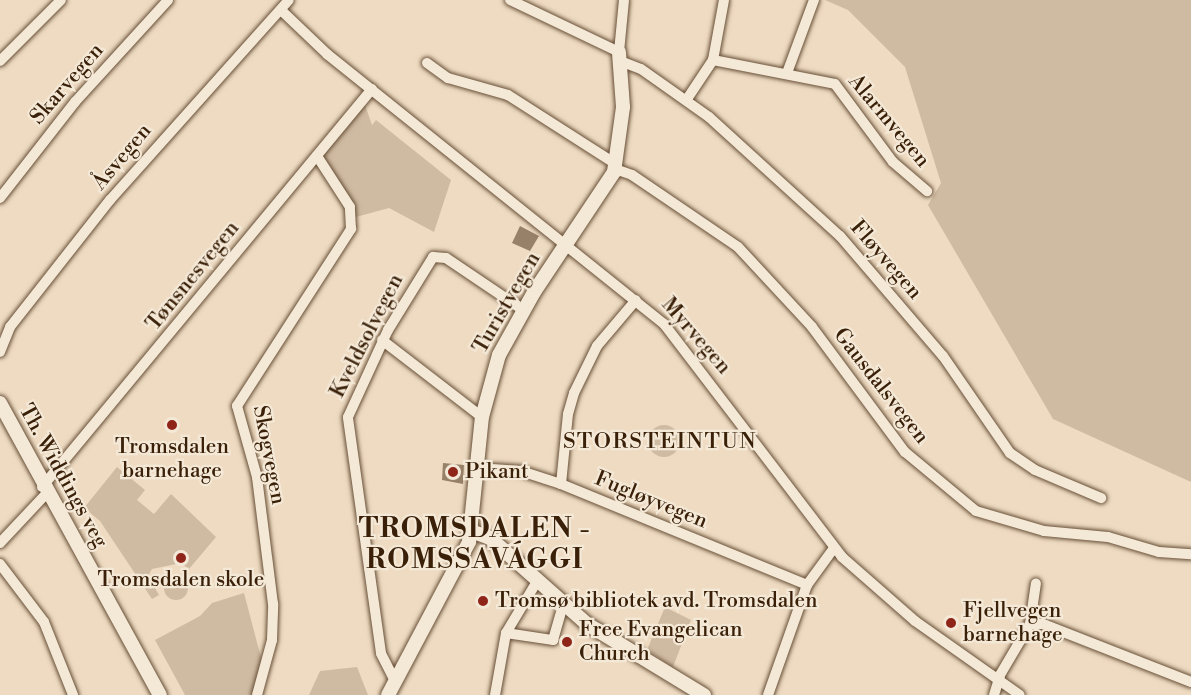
<!DOCTYPE html>
<meta charset="utf-8">
<style>
body{margin:0}
#map{position:relative;width:1191px;height:695px;overflow:hidden;background:#eedbc2;font-family:"Libre Bodoni",serif}
div>[style]{position:absolute}
.green>*{inset:0;background:#cfbba2}
.round{border-radius:50%}
.building>*{inset:0;background:#988169}
.roads{filter:drop-shadow(0 0 2px #674f36) drop-shadow(0 0 2px #674f36)}
.minor>*{height:10px;margin:-5px;padding:0 5px;transform-origin:5px;border-radius:5px;background:#f4e8d7}
.tertiary>*{height:14px;margin:-7px;padding:0 7px;transform-origin:7px;border-radius:7px;background:#f4e8d7}
.dots>*{width:16px;height:16px;translate:-50% -50%;box-sizing:border-box;border:3px solid #f4e8d7;border-radius:50%}
span{translate:-50% -50%;white-space:nowrap;text-align:center;line-height:1.15;-webkit-text-stroke:4.5px #f4e8d7;paint-order:stroke}
.street-label{font-size:21px;color:#3a2008}
.poi-label{font-size:21px;color:#3a2008}
.left{translate:0 -50%;text-align:left}
.neighbourhood-label{font-size:22px;color:#3a2008;letter-spacing:1.5px}
.district-label{font-size:27px;color:#3a2008;font-weight:700;letter-spacing:1.5px}
</style>
<div id="map">
<div class="green">
<div style="clip-path:polygon(825px 0,1191px 0,1191px 482px,1053px 419px,928px 205px,941px 183px,905px 67px,848px 10px)"></div>
<div style="clip-path:polygon(364px 102px,372px 125px,376px 120px,451px 180px,434px 232px,389px 208px,356px 217px,322px 155px)"></div>
<div class="round" style="left:648px;top:425px;width:32px;height:32px"></div>
<div style="clip-path:polygon(117px 467px,145px 490px,137px 500px,154px 514px,171px 494px,216px 537px,189px 569px,181px 563px,152px 569px,148px 576px,159px 595px,152px 599px,100px 521px,84px 508px)"></div>
<div class="round" style="left:164px;top:576px;width:24px;height:24px"></div>
<div style="clip-path:polygon(244px 593px,263px 665px,253px 695px,185px 695px,155px 640px,200px 616px,212px 603px)"></div>
<div style="clip-path:polygon(665px 607px,691px 620px,673px 667px,647px 650px)"></div>
<div style="clip-path:polygon(357px 667px,368px 695px,309px 695px,320px 671px)"></div>
</div>
<div class="building">
<div style="clip-path:polygon(520px 226px,539px 236px,530px 251px,512px 243px)"></div>
<div style="clip-path:polygon(443px 463px,464px 465px,463px 484px,442px 480px)"></div>
</div>
<div class="roads">
<div class="minor">
<div style="left:510px;top:0;width:121px;rotate:25.5deg"></div>
<div style="left:281px;top:10px;width:64px;rotate:43.7deg"></div>
<div style="left:327px;top:54px;width:432px;rotate:38.7deg"></div>
<div style="left:664px;top:324px;width:293px;rotate:52.6deg"></div>
<div style="left:842px;top:557px;width:97px;rotate:41.2deg"></div>
<div style="left:915px;top:621px;width:128px;rotate:35.2deg"></div>
<div style="left:619px;top:52px;width:52px;rotate:-84.5deg"></div>
<div style="left:713px;top:60px;width:124px;rotate:11.1deg"></div>
<div style="left:835px;top:84px;width:97px;rotate:53.4deg"></div>
<div style="left:893px;top:162px;width:45px;rotate:40.5deg"></div>
<div style="left:0;top:61px;width:86px;rotate:-45deg"></div>
<div style="left:620px;top:61px;width:22px;rotate:21deg"></div>
<div style="left:641px;top:69px;width:83px;rotate:35.2deg"></div>
<div style="left:709px;top:117px;width:177px;rotate:42.3deg"></div>
<div style="left:840px;top:236px;width:158px;rotate:49.4deg"></div>
<div style="left:943px;top:356px;width:118px;rotate:55.4deg"></div>
<div style="left:1010px;top:453px;width:30px;rotate:34deg"></div>
<div style="left:1035px;top:470px;width:72px;rotate:23deg"></div>
<div style="left:427px;top:63px;width:26px;rotate:36deg"></div>
<div style="left:448px;top:78px;width:62px;rotate:15.8deg"></div>
<div style="left:508px;top:95px;width:128px;rotate:32.6deg"></div>
<div style="left:787px;top:73px;width:78px;rotate:-69.7deg"></div>
<div style="left:687px;top:99px;width:47px;rotate:-56.3deg"></div>
<div style="left:713px;top:60px;width:61px;rotate:-79.6deg"></div>
<div style="left:615px;top:169px;width:18px;rotate:19deg"></div>
<div style="left:632px;top:175px;width:128px;rotate:34.2deg"></div>
<div style="left:738px;top:247px;width:109px;rotate:47.2deg"></div>
<div style="left:812px;top:327px;width:156px;rotate:53.4deg"></div>
<div style="left:905px;top:452px;width:92px;rotate:39.7deg"></div>
<div style="left:976px;top:511px;width:71px;rotate:16.4deg"></div>
<div style="left:1044px;top:531px;width:64px;rotate:5.4deg"></div>
<div style="left:1108px;top:537px;width:53px;rotate:16.4deg"></div>
<div style="left:1159px;top:552px;width:32px;rotate:4deg"></div>
<div style="left:0;top:198px;width:122px;rotate:-52deg"></div>
<div style="left:75px;top:102px;width:138px;rotate:-47.6deg"></div>
<div style="left:382px;top:340px;width:126px;rotate:37.6deg"></div>
<div style="left:0;top:352px;width:27px;rotate:-68deg"></div>
<div style="left:10px;top:327px;width:162px;rotate:-51.8deg"></div>
<div style="left:110px;top:200px;width:268px;rotate:-48.2deg"></div>
<div style="left:477px;top:468px;width:44px;rotate:3.9deg"></div>
<div style="left:521px;top:471px;width:42px;rotate:18deg"></div>
<div style="left:561px;top:484px;width:266px;rotate:22.3deg"></div>
<div style="left:561px;top:484px;width:70px;rotate:-84.3deg"></div>
<div style="left:568px;top:414px;width:22px;rotate:-74deg"></div>
<div style="left:574px;top:393px;width:52px;rotate:-63.9deg"></div>
<div style="left:597px;top:346px;width:60px;rotate:-49.7deg"></div>
<div style="left:42px;top:487px;width:517px;rotate:-50.34deg"></div>
<div style="left:0;top:543px;width:67px;rotate:-46.8deg"></div>
<div style="left:0;top:564px;width:73px;rotate:52.8deg"></div>
<div style="left:44px;top:622px;width:79px;rotate:68.3deg"></div>
<div style="left:1030px;top:624px;width:13px"></div>
<div style="left:1043px;top:624px;width:159px;rotate:21.4deg"></div>
<div style="left:506px;top:633px;width:48px;rotate:8.5deg"></div>
<div style="left:553px;top:640px;width:36px;rotate:-74deg"></div>
<div style="left:395px;top:681px;width:31px;rotate:-117deg"></div>
<div style="left:381px;top:653px;width:238px;rotate:-98deg"></div>
<div style="left:348px;top:417px;width:96px;rotate:-65.3deg"></div>
<div style="left:388px;top:330px;width:86px;rotate:-58.3deg"></div>
<div style="left:433px;top:257px;width:13px;rotate:4deg"></div>
<div style="left:446px;top:258px;width:93px;rotate:34deg"></div>
<div style="left:257px;top:695px;width:57px;rotate:-74.7deg"></div>
<div style="left:272px;top:640px;width:36px;rotate:-88deg"></div>
<div style="left:273px;top:604px;width:128px;rotate:-97.2deg"></div>
<div style="left:257px;top:477px;width:74px;rotate:-105.7deg"></div>
<div style="left:237px;top:406px;width:211px;rotate:-57.2deg"></div>
<div style="left:351px;top:229px;width:22px;rotate:-93deg"></div>
<div style="left:350px;top:207px;width:61px;rotate:-122.9deg"></div>
<div style="left:495px;top:695px;width:63px;rotate:-79.9deg"></div>
<div style="left:506px;top:633px;width:58px;rotate:-59deg"></div>
<div style="left:768px;top:695px;width:117px;rotate:-70.5deg"></div>
<div style="left:807px;top:585px;width:46px;rotate:-53.9deg"></div>
<div style="left:994px;top:695px;width:21px;rotate:-73deg"></div>
<div style="left:1000px;top:675px;width:59px;rotate:-59.5deg"></div>
<div style="left:1030px;top:624px;width:41px;rotate:-81.7deg"></div>
</div>
<div class="tertiary">
<div style="left:0;top:403px;width:333px;rotate:61.3deg"></div>
<div style="left:471px;top:531px;width:20px;rotate:20deg"></div>
<div style="left:490px;top:538px;width:130px;rotate:41.6deg"></div>
<div style="left:587px;top:624px;width:137px;rotate:31.3deg"></div>
<div style="left:388px;top:695px;width:173px;rotate:-62.1deg"></div>
<div style="left:469px;top:542px;width:126px;rotate:-84.1deg"></div>
<div style="left:482px;top:417px;width:64px;rotate:-74.7deg"></div>
<div style="left:499px;top:355px;width:72px;rotate:-60.9deg"></div>
<div style="left:534px;top:292px;width:144px;rotate:-56.3deg"></div>
<div style="left:614px;top:172px;width:66px;rotate:-82.1deg"></div>
<div style="left:623px;top:107px;width:55px;rotate:-94.2deg"></div>
</div>
</div>
<div class="dots">
<div style="left:172px;top:425px;background:#8f2418"></div>
<div style="left:453px;top:472px;background:#8f2418"></div>
<div style="left:181px;top:558px;background:#8f2418"></div>
<div style="left:483px;top:601px;background:#8f2418"></div>
<div style="left:951px;top:623px;background:#8f2418"></div>
<div style="left:567px;top:642px;background:#8f2418"></div>
</div>
<div class="street-label">
<span style="left:67px;top:84px;rotate:-49deg">Skarvegen</span>
<span style="left:889px;top:121px;rotate:50deg">Alarmvegen</span>
<span style="left:122px;top:157px;rotate:-50deg">Åsvegen</span>
<span style="left:886px;top:260px;rotate:49deg">Fløyvegen</span>
<span style="left:193px;top:276px;rotate:-51deg">Tønsnesvegen</span>
<span style="left:507px;top:303px;rotate:-60deg">Turistvegen</span>
<span style="left:367px;top:336px;rotate:-63deg">Kveldsolvegen</span>
<span style="left:696px;top:336px;rotate:49deg">Myrvegen</span>
<span style="left:881px;top:386px;rotate:52deg">Gausdalsvegen</span>
<span style="left:269px;top:455px;rotate:79deg">Skogvegen</span>
<span style="left:63px;top:476px;rotate:61deg">Th. Widdings veg</span>
<span style="left:651px;top:500px;rotate:22deg">Fugløyvegen</span>
</div>
<div class="poi-label">
<span style="left:172px;top:459px">Tromsdalen<br>barnehage</span>
<span class="left" style="left:465px;top:472px">Pikant</span>
<span style="left:181px;top:580px">Tromsdalen skole</span>
<span class="left" style="left:495px;top:601px">Tromsø bibliotek avd. Tromsdalen</span>
<span class="left" style="left:963px;top:623px">Fjellvegen<br>barnehage</span>
<span class="left" style="left:579px;top:642px">Free Evangelican<br>Church</span>
</div>
<div class="neighbourhood-label">
<span style="left:660px;top:442px">STORSTEINTUN</span>
</div>
<div class="district-label">
<span style="left:475px;top:545px">TROMSDALEN -<br>ROMSSAVÁGGI</span>
</div>
</div>
